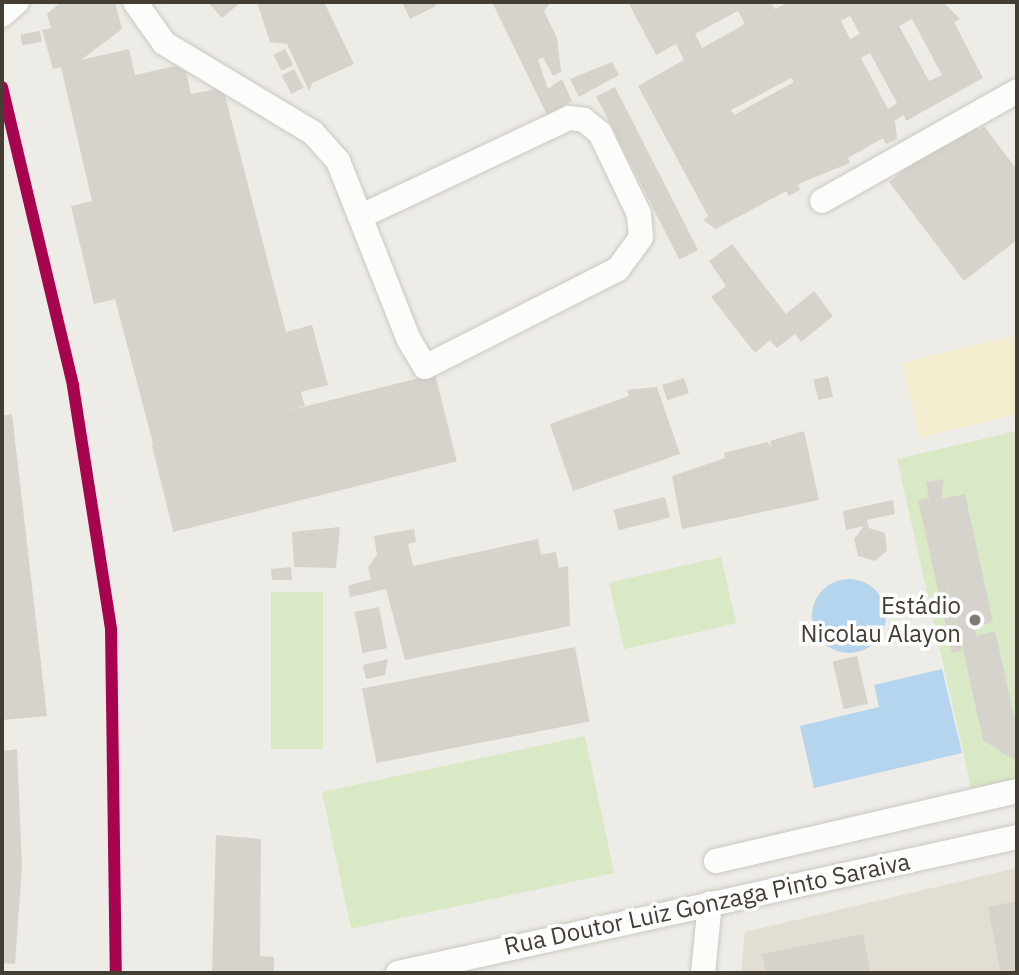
<!DOCTYPE html>
<meta charset="utf-8">
<style>
body{margin:0}
#map{position:relative;width:1019px;height:975px;overflow:hidden;background:#eeece6;font-family:"IBM Plex Sans",sans-serif}
div>[style]{position:absolute}
.residential>*{inset:0;background:#e2ded3}
.green>*{inset:0;background:#dae9c5;transform-origin:0 0}
.sand>*{inset:0;background:#f3edcf}
.water>*{inset:0;background:#b5d4ed}
.round{border-radius:50%}
.building>*{inset:0;background:#d6d3cd;transform-origin:0 0}
.roads{filter:drop-shadow(0 0 2px #cac8c2) drop-shadow(0 0 2px #cac8c2)}
.minor>*{height:24px;margin:-12px;padding:0 12px;transform-origin:12px;border-radius:12px;background:#fcfcfb}
.rail-1>*{height:12px;margin:-6px;padding:0 6px;transform-origin:6px;border-radius:6px;background:#a8034f}
.dots>*{width:19px;height:19px;translate:-50% -50%;box-sizing:border-box;border:4px solid #fff;border-radius:50%}
span{translate:-50% -50%;white-space:nowrap;text-align:center;line-height:1.15;-webkit-text-stroke:7px #fff;paint-order:stroke}
.poi-label{font-size:24px;color:#433d33}
.right{translate:-100% -50%;text-align:right}
.street-label{font-size:24px;color:#433d33}
.frame{position:absolute;inset:0;border:4px solid #433d33;pointer-events:none}
</style>
<div id="map">
<div class="residential">
<div style="clip-path:polygon(1017px 868px,1017px 973px,741px 973px,745px 932px)"></div>
</div>
<div class="green">
<div style="clip-path:polygon(1017px 431px,1017px 782px,972px 792px,897px 459px)"></div>
<div style="left:721px;top:557px;width:68px;height:115px;rotate:77deg"></div>
<div style="left:271px;top:592px;width:52px;height:157px"></div>
<div style="left:585px;top:736px;width:140px;height:269px;rotate:78deg"></div>
</div>
<div class="sand">
<div style="clip-path:polygon(1017px 335px,1017px 414px,920px 438px,902px 363px)"></div>
</div>
<div class="water">
<div class="round" style="left:812px;top:579px;width:74px;height:74px"></div>
<div style="clip-path:polygon(942px 669px,962px 753px,814px 788px,800px 726px,879px 707px,874px 685px)"></div>
</div>
<div class="building">
<div style="clip-path:polygon(61px 2px,115px 2px,122px 29px,81px 60px,129px 49px,135px 75px,175px 66px,186px 72px,191px 94px,223px 88px,286px 332px,312px 325px,328px 385px,301px 392px,305px 406px,154px 447px,115px 299px,94px 304px,71px 206px,92px 201px,61px 67px,53px 69px,42px 30px,51px 28px,47px 14px)"></div>
<div style="clip-path:polygon(208px 2px,241px 2px,222px 18px)"></div>
<div style="clip-path:polygon(257px 2px,324px 2px,354px 64px,312px 83px,309px 91px,287px 44px,270px 42px)"></div>
<div style="clip-path:polygon(402px 2px,435px 2px,436px 6px,410px 19px)"></div>
<div style="clip-path:polygon(492px 2px,551px 2px,544px 11px,557px 38px,561px 72px,553px 76px,543px 57px,538px 60px,548px 89px,562px 79px,572px 101px,547px 115px)"></div>
<div style="clip-path:polygon(evenodd,628px 2px,771px 2px,775px 9px,789px 2px,943px 2px,960px 19px,954px 22px,983px 78px,906px 121px,904px 115px,895px 120px,897px 139px,886px 144px,883px 138px,848px 158px,850px 163px,798px 184px,800px 190px,789px 196px,786px 191px,716px 229px,703px 220px,708px 216px,638px 86px,684px 60px,676px 44px,656px 55px,628px 2px,738px 11px,745px 24px,702px 48px,695px 34px,738px 11px,628px 2px,850px 16px,860px 34px,850px 39px,841px 21px,850px 16px,628px 2px,912px 19px,942px 75px,929px 81px,899px 26px,912px 19px,628px 2px,870px 53px,897px 103px,888px 109px,861px 58px,870px 53px,628px 2px,791px 78px,794px 82px,734px 115px,731px 110px,791px 78px)"></div>
<div style="left:40px;top:31px;width:11px;height:20px;rotate:80deg"></div>
<div style="left:285px;top:49px;width:18px;height:13px;rotate:63deg"></div>
<div style="clip-path:polygon(612px 62px,619px 75px,579px 97px,570px 79px)"></div>
<div style="left:294px;top:69px;width:21px;height:14px;rotate:62deg"></div>
<div style="left:615px;top:87px;width:183px;height:21px;rotate:63deg"></div>
<div style="clip-path:polygon(970px 119px,979px 130px,984px 126px,1017px 170px,1017px 240px,964px 281px,889px 182px)"></div>
<div style="clip-path:polygon(732px 244px,786px 314px,814px 291px,833px 316px,801px 342px,795px 334px,777px 348px,770px 340px,755px 353px,711px 297px,726px 286px,709px 261px)"></div>
<div style="left:435px;top:374px;width:90px;height:292px;rotate:76deg"></div>
<div style="left:828px;top:376px;width:21px;height:15px;rotate:76deg"></div>
<div style="left:684px;top:378px;width:16px;height:23px;rotate:72deg"></div>
<div style="clip-path:polygon(657px 387px,680px 454px,573px 491px,550px 424px,629px 396px,627px 390px)"></div>
<div style="clip-path:polygon(12px 414px,47px 716px,2px 720px,2px 416px)"></div>
<div style="clip-path:polygon(804px 431px,819px 500px,682px 529px,672px 476px,725px 458px,724px 453px,767px 442px,772px 447px,770px 441px)"></div>
<div style="clip-path:polygon(944px 479px,941px 499px,965px 494px,993px 622px,975px 627px,976px 636px,995px 631px,1017px 729px,1017px 762px,983px 740px,943px 560px,962px 651px,952px 653px,918px 500px,928px 498px,930px 506px,926px 482px)"></div>
<div style="left:665px;top:497px;width:21px;height:53px;rotate:76deg"></div>
<div style="clip-path:polygon(893px 500px,895px 514px,867px 520px,869px 528px,885px 533px,887px 551px,875px 561px,858px 556px,854px 539px,864px 526px,846px 530px,843px 511px)"></div>
<div style="clip-path:polygon(340px 527px,336px 568px,294px 567px,292px 532px)"></div>
<div style="clip-path:polygon(414px 529px,416px 542px,408px 544px,413px 566px,538px 539px,541px 555px,556px 552px,559px 568px,568px 566px,570px 626px,405px 660px,386px 589px,350px 597px,348px 586px,371px 579px,368px 567px,377px 555px,374px 536px)"></div>
<div style="clip-path:polygon(291px 567px,292px 580px,272px 580px,271px 569px)"></div>
<div style="left:379px;top:607px;width:42px;height:25px;rotate:79deg"></div>
<div style="left:575px;top:647px;width:76px;height:217px;rotate:79deg"></div>
<div style="left:857px;top:656px;width:49px;height:25px;rotate:77deg"></div>
<div style="clip-path:polygon(388px 659px,385px 675px,366px 679px,363px 665px)"></div>
<div style="clip-path:polygon(17px 749px,22px 866px,15px 964px,2px 963px,2px 751px)"></div>
<div style="clip-path:polygon(216px 835px,261px 839px,260px 956px,274px 957px,274px 973px,212px 973px)"></div>
<div style="clip-path:polygon(1017px 901px,1017px 973px,1001px 973px,988px 907px)"></div>
<div style="clip-path:polygon(863px 934px,871px 973px,766px 973px,762px 954px)"></div>
</div>
<div class="roads">
<div class="minor">
<div style="left:135px;top:2px;width:50px;rotate:54.7deg"></div>
<div style="left:164px;top:43px;width:174px;rotate:31.1deg"></div>
<div style="left:313px;top:133px;width:38px;rotate:48deg"></div>
<div style="left:338px;top:161px;width:193px;rotate:68.4deg"></div>
<div style="left:409px;top:340px;width:31px;rotate:59deg"></div>
<div style="left:425px;top:367px;width:216px;rotate:-26.9deg"></div>
<div style="left:618px;top:269px;width:39px;rotate:-54deg"></div>
<div style="left:641px;top:237px;width:23px;rotate:-95deg"></div>
<div style="left:639px;top:214px;width:90px;rotate:-115.7deg"></div>
<div style="left:600px;top:133px;width:21px;rotate:-141deg"></div>
<div style="left:584px;top:120px;width:15px;rotate:-172deg"></div>
<div style="left:569px;top:118px;width:231px;rotate:154.7deg"></div>
<div style="left:2px;top:15px;width:20px;rotate:-41deg"></div>
<div style="left:822px;top:201px;width:224px;rotate:-29.4deg"></div>
<div style="left:716px;top:861px;width:309px;rotate:-13.1deg"></div>
<div style="left:398px;top:973px;width:634px;rotate:-12.39deg"></div>
<div style="left:703px;top:973px;width:70px;rotate:-84.3deg"></div>
</div>
</div>
<div class="rail-1">
<div style="left:2px;top:87px;width:307px;rotate:76.6deg"></div>
<div style="left:73px;top:386px;width:246px;rotate:81.1deg"></div>
<div style="left:111px;top:629px;width:344px;rotate:89.2deg"></div>
</div>
<div class="dots">
<div style="left:975px;top:620px;background:#7f7a72"></div>
</div>
<div class="poi-label">
<span class="right" style="left:961px;top:620px">Estádio<br>Nicolau Alayon</span>
</div>
<div class="street-label">
<span style="left:707px;top:904px;rotate:-12deg">Rua Doutor Luiz Gonzaga Pinto Saraiva</span>
</div>
<div class="frame"></div>
</div>
